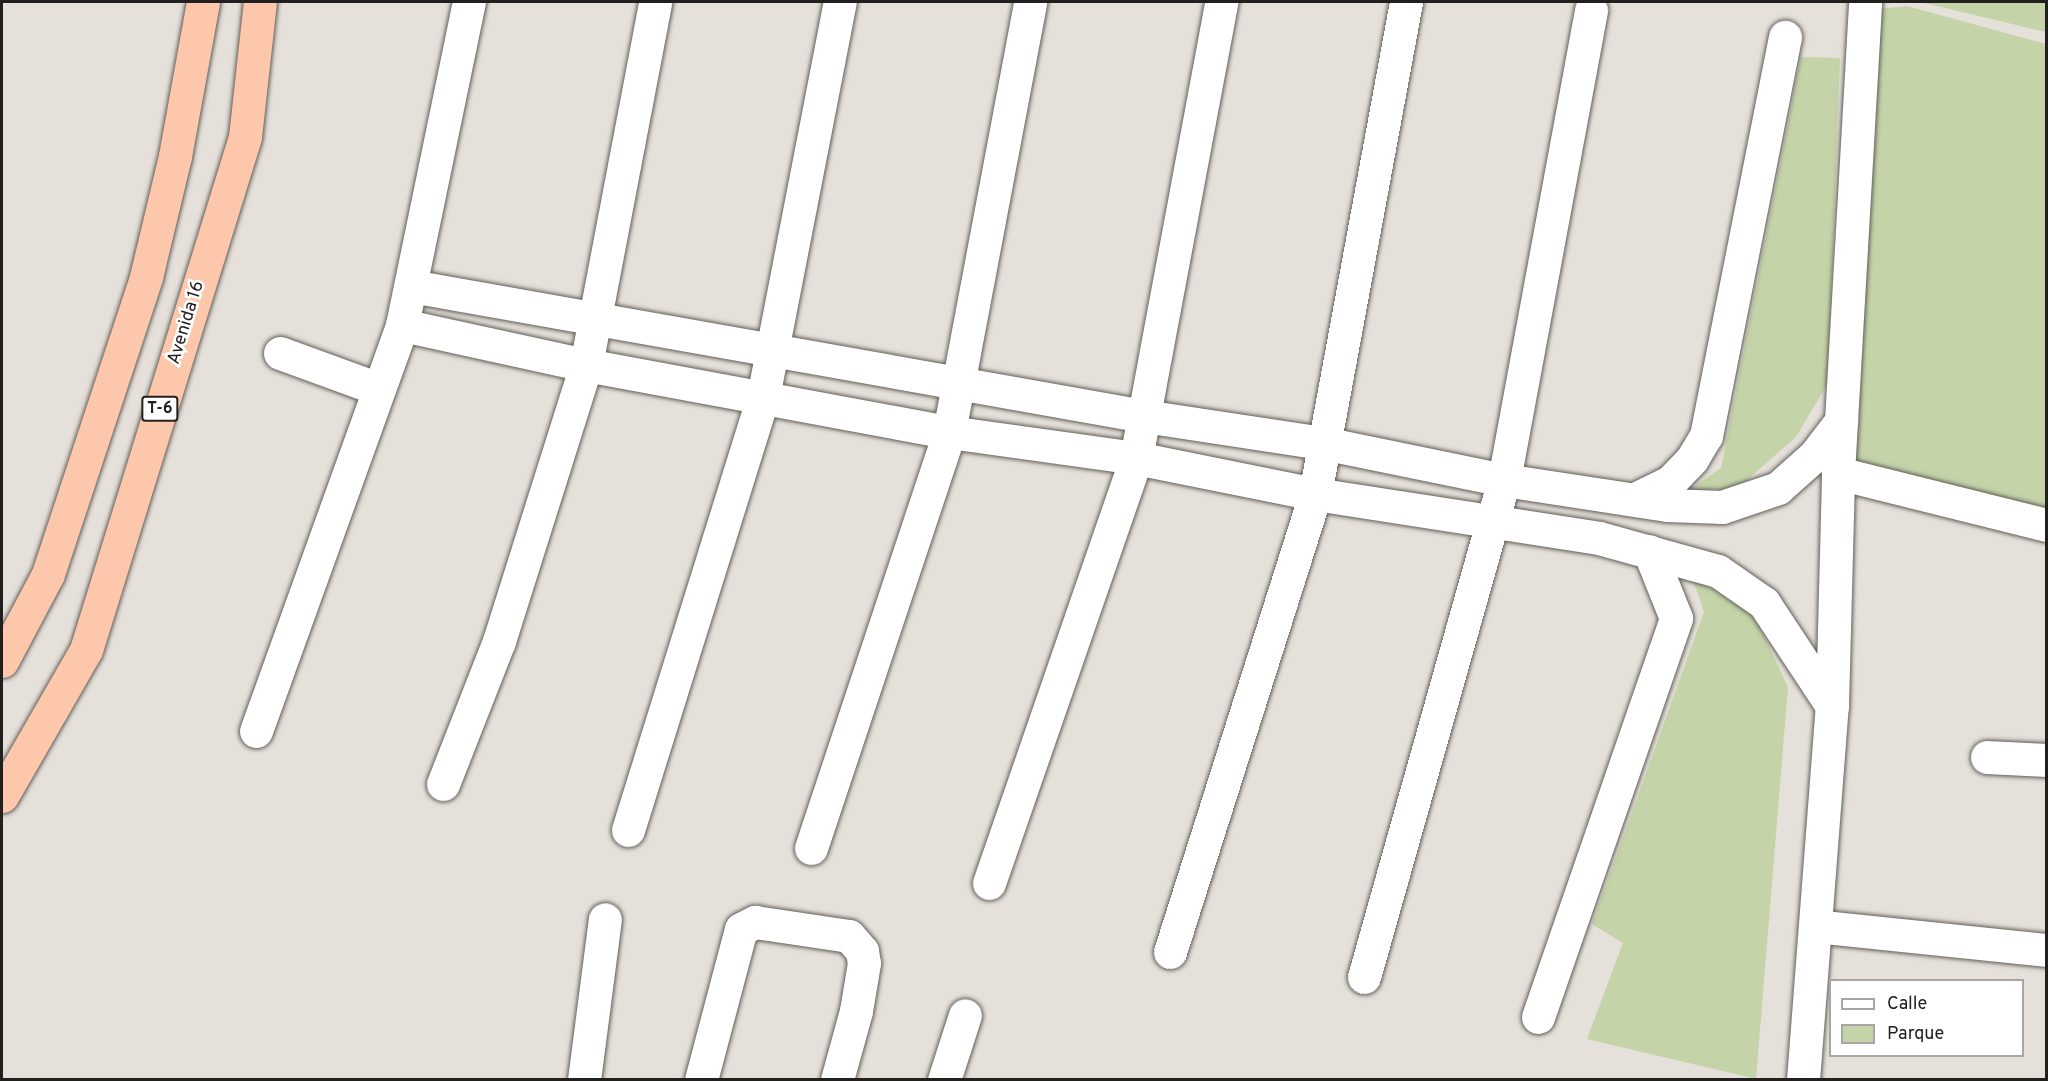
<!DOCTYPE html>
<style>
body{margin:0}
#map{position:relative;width:2048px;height:1081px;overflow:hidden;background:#e5e0da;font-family:Overpass,sans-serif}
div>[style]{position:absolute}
.green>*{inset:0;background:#c4d4a8}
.roads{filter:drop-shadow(0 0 2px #625e58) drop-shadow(0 0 2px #625e58)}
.minor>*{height:33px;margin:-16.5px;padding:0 16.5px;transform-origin:16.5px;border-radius:16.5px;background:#fff}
.highway>*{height:33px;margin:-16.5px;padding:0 16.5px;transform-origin:16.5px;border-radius:16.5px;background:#fdc7ac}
span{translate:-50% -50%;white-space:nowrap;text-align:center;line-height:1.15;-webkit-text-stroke:5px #fff;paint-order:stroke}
.shield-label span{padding:2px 4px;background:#fff;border:2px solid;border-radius:4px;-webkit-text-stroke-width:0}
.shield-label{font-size:16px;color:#22201e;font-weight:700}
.street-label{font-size:18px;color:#22201e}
.frame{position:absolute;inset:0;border:3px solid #22201e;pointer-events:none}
.legend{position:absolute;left:1829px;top:979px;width:195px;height:78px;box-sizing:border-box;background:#fff;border:2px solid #a7a6a5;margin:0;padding:8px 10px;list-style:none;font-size:18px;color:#22201e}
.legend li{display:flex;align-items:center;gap:12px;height:30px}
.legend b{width:30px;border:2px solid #a7a6a5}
</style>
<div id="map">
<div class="green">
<div style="clip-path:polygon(1920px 2px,2046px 2px,2046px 32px)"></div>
<div style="clip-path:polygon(1907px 6px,2046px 44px,2046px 511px,1854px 461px,1879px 9px)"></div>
<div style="clip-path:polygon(1801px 57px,1840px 58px,1828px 383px,1796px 437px,1737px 489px,1689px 490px,1721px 468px)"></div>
<div style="clip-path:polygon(1692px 577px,1754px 615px,1788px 687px,1756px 1079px,1587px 1039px,1623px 943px,1592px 924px,1704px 612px)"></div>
</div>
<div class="roads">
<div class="minor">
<div style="left:411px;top:286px;width:744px;rotate:10.06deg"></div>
<div style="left:1144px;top:416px;width:181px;rotate:8.6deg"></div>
<div style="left:1323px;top:443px;width:185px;rotate:11.6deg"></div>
<div style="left:1504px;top:480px;width:165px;rotate:8.7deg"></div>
<div style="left:1667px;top:505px;width:55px;rotate:2.1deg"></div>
<div style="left:1722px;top:507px;width:59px;rotate:-18.7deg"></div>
<div style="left:1778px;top:488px;width:50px;rotate:-41.7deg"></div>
<div style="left:1815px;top:455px;width:43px;rotate:-52.6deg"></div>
<div style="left:402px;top:325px;width:188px;rotate:12.3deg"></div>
<div style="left:586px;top:365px;width:369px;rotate:10.5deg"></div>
<div style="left:949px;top:432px;width:189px;rotate:7.9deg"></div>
<div style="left:1136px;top:458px;width:183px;rotate:11.4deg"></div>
<div style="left:1315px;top:494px;width:287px;rotate:8.8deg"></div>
<div style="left:1599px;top:538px;width:123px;rotate:15.5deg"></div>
<div style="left:1718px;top:571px;width:56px;rotate:34.8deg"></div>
<div style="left:1764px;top:603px;width:123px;rotate:56.6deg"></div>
<div style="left:280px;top:353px;width:105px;rotate:20deg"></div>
<div style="left:1838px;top:473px;width:214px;rotate:14deg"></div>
<div style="left:1635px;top:499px;width:39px;rotate:-26deg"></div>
<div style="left:1670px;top:482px;width:32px;rotate:-46deg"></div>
<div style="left:1692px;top:459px;width:27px;rotate:-59deg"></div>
<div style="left:1706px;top:436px;width:407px;rotate:-78.8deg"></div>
<div style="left:256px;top:731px;width:431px;rotate:-70.2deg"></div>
<div style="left:402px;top:325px;width:330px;rotate:-78.3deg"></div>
<div style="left:1987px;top:757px;width:59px;rotate:2.9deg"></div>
<div style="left:443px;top:784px;width:154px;rotate:-68.6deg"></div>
<div style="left:499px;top:641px;width:289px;rotate:-72.5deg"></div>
<div style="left:586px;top:365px;width:369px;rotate:-79.2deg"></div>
<div style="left:628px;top:830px;width:454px;rotate:-72.7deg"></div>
<div style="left:763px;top:397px;width:402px;rotate:-79deg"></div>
<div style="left:811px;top:848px;width:438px;rotate:-71.6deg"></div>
<div style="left:949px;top:432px;width:438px;rotate:-79.3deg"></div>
<div style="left:989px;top:883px;width:450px;rotate:-70.9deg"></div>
<div style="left:1136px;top:458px;width:464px;rotate:-79.4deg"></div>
<div style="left:1815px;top:926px;width:232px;rotate:5.9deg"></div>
<div style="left:1170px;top:952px;width:480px;rotate:-72.4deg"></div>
<div style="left:1315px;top:494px;width:500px;rotate:-79.52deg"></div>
<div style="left:1364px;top:977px;width:516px;rotate:-74.27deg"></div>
<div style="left:1504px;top:480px;width:478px;rotate:-79.5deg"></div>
<div style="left:1538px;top:1017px;width:422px;rotate:-70.9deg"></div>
<div style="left:1676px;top:618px;width:72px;rotate:-111.9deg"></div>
<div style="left:584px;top:1080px;width:162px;rotate:-82.6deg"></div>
<div style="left:701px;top:1080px;width:156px;rotate:-75.2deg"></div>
<div style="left:741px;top:929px;width:16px;rotate:-27deg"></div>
<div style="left:755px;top:922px;width:95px;rotate:8.5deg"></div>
<div style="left:849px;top:936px;width:20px;rotate:49deg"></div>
<div style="left:862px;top:951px;width:12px;rotate:81deg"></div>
<div style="left:864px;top:963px;width:49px;rotate:99.5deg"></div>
<div style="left:856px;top:1011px;width:72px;rotate:105.4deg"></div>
<div style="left:944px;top:1080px;width:68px;rotate:-72.1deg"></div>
<div style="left:1803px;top:1080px;width:375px;rotate:-85.6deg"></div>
<div style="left:1832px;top:706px;width:233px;rotate:-88.5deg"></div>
<div style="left:1838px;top:473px;width:472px;rotate:-86.7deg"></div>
</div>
<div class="highway">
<div style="left:2px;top:661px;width:98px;rotate:-62.1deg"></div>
<div style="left:48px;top:574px;width:313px;rotate:-71.7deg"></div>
<div style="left:146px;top:277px;width:124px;rotate:-76.5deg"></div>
<div style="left:175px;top:156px;width:157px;rotate:-79.7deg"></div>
<div style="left:2px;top:796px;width:168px;rotate:-60.1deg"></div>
<div style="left:86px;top:650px;width:537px;rotate:-72.78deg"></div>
<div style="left:245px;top:137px;width:136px;rotate:-83.7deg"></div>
</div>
</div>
<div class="shield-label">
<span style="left:160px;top:409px">T-6</span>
</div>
<div class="street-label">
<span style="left:187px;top:323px;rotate:-73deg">Avenida 16</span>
</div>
<div class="frame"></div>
<ul class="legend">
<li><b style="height:8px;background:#fff"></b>Calle</li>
<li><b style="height:16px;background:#c4d4a8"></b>Parque</li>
</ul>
</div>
